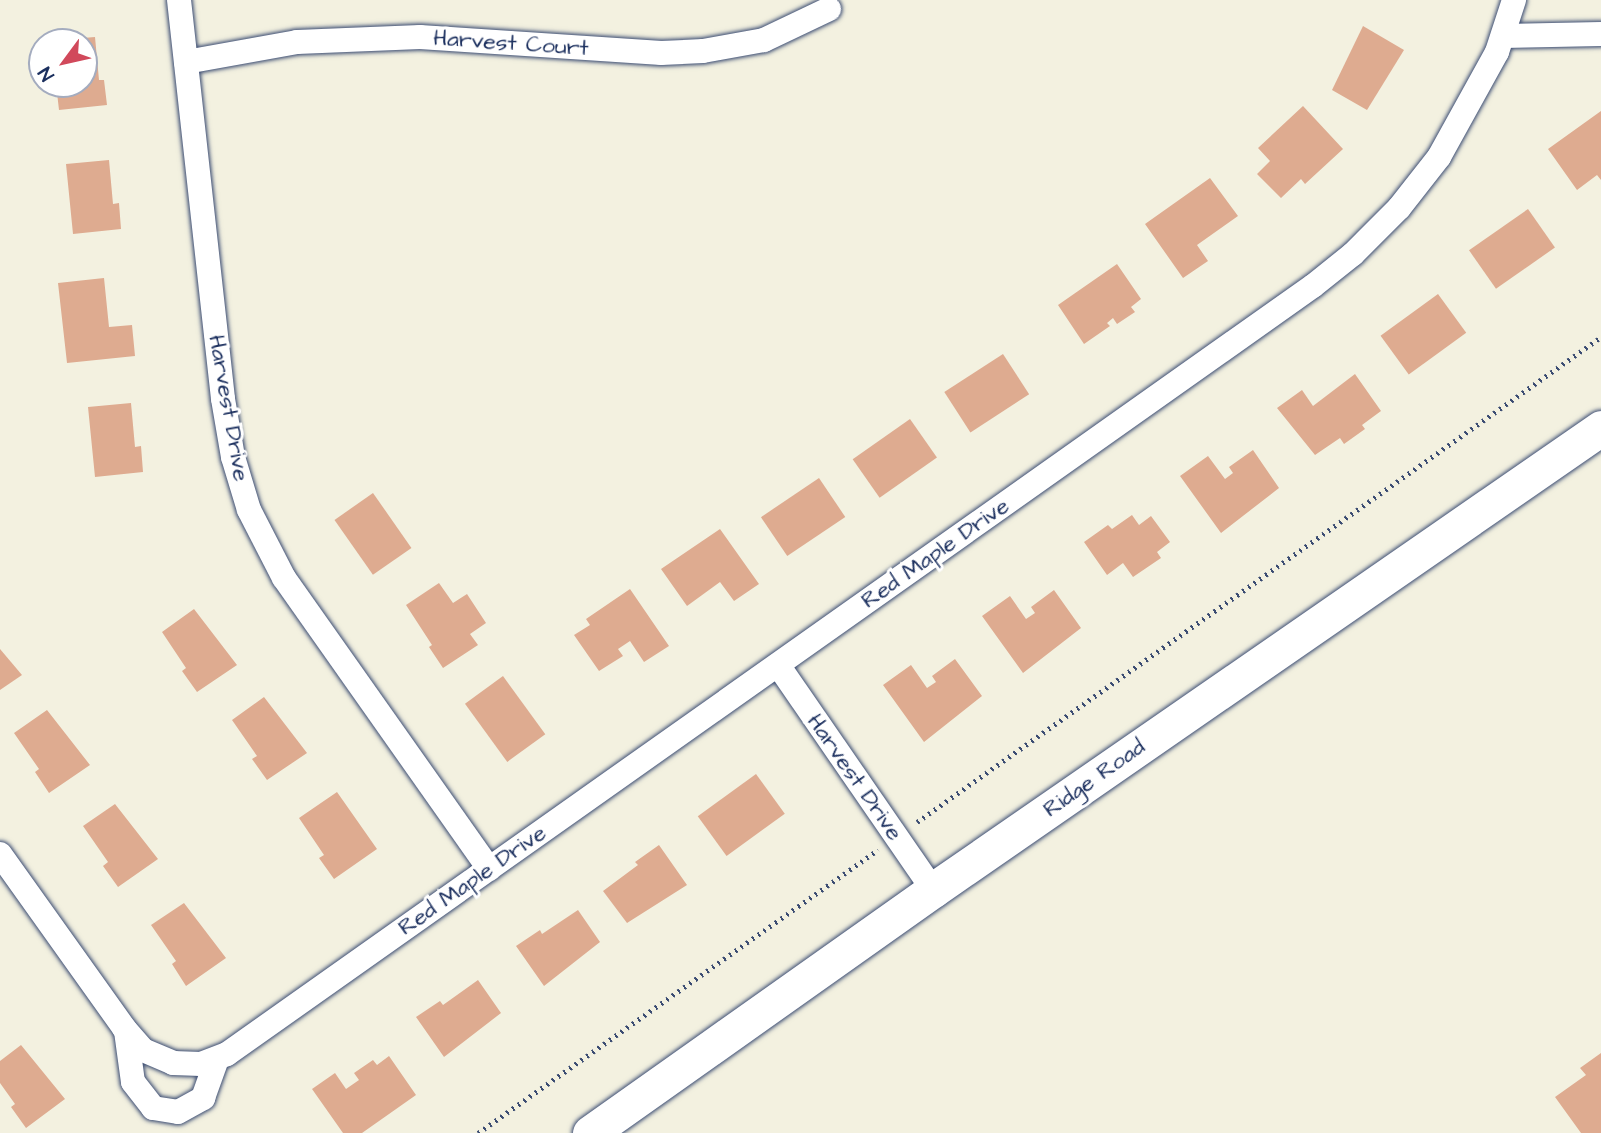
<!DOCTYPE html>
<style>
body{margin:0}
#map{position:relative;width:1601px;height:1133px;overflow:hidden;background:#f3f1e0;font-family:"Architects Daughter",sans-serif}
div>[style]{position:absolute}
.building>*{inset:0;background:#deab90;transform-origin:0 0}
.path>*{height:4.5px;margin-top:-2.25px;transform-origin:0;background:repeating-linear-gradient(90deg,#3b4c72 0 2px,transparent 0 7px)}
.roads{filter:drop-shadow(0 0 2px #3b4c72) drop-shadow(0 0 2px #3b4c72)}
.street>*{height:24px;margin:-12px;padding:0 12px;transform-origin:12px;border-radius:12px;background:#fff}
.secondary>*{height:35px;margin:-17.5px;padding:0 17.5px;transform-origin:17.5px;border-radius:17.5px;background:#fff}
span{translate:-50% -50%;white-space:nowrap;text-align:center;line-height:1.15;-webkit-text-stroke:6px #fff;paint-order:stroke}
.street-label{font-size:23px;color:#1b2f5e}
.north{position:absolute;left:28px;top:28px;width:70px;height:70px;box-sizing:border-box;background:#fff;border:2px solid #a4acbf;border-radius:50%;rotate:237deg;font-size:19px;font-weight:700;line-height:28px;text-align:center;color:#1b2f5e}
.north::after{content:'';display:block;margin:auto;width:24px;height:32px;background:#d1495b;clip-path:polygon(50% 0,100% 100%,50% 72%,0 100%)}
</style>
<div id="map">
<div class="building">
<div style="clip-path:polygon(1363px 26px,1404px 50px,1367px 110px,1332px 90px)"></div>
<div style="clip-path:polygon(95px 37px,99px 80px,104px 80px,107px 105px,59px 110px,56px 84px,84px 84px,84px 42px,58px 40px)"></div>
<div style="clip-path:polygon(1303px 106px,1343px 149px,1305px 184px,1301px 179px,1281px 198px,1257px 174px,1270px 161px,1258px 148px)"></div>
<div style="clip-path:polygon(1601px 111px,1601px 180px,1597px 175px,1577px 190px,1548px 149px)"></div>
<div style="clip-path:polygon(109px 160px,113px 204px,119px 203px,121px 229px,73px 234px,66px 164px)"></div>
<div style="clip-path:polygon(1210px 178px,1238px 216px,1197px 245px,1208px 261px,1183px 278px,1145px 224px)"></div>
<div style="left:1528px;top:209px;width:47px;height:72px;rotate:55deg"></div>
<div style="clip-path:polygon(1117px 264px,1141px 299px,1131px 307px,1135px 312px,1117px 324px,1113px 318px,1107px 323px,1110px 326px,1084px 344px,1058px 305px)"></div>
<div style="clip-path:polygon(104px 278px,109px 327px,132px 325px,135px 356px,67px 363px,58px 283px)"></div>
<div style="left:1438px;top:294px;width:48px;height:71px;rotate:54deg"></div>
<div style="left:1003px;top:354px;width:48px;height:70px;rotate:57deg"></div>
<div style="clip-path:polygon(1355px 374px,1381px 411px,1362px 425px,1365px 429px,1344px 444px,1340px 438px,1315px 455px,1277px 408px,1302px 390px,1313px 406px)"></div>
<div style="clip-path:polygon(131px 403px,135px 447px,141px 446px,143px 472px,95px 477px,88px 407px)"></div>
<div style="left:910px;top:419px;width:47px;height:70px;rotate:55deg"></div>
<div style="clip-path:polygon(1253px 450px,1279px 488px,1221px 533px,1180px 476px,1208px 456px,1225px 479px,1233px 473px,1229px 467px)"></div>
<div style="left:819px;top:478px;width:47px;height:70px;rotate:56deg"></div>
<div style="left:373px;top:493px;width:67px;height:47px;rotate:55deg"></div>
<div style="clip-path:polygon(1132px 515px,1139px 525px,1151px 516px,1170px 542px,1157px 552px,1161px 558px,1133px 577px,1123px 563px,1107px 575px,1084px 542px,1108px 525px,1112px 529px)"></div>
<div style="clip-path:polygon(720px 529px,759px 584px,734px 601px,720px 582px,687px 606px,661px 569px)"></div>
<div style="clip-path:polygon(439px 583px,453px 603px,467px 594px,486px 623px,470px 634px,478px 645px,443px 668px,429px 647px,432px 645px,406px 605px)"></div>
<div style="clip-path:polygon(630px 589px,669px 646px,644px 662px,630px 641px,618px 649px,623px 656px,599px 671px,574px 635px,590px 625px,586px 619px)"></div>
<div style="clip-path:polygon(1054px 590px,1081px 628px,1023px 673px,982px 616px,1010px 596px,1026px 619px,1035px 613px,1031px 607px)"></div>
<div style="clip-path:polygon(194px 609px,237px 665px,197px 692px,182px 671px,186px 668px,162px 632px)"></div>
<div style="clip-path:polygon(0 649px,22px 675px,0 690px)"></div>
<div style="clip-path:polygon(955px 659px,982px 696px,924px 742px,883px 685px,911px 665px,927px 688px,936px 682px,932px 676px)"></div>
<div style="left:503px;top:676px;width:72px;height:47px;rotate:54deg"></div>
<div style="clip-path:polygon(264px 697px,307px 753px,267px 780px,252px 759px,257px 756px,232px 720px)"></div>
<div style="clip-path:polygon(47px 710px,90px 765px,49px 793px,35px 772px,39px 769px,14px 733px)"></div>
<div style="left:756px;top:774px;width:49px;height:72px;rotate:54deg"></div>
<div style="clip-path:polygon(337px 792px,377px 849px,334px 879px,319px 858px,324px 855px,299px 818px)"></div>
<div style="clip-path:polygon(115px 804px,158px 859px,118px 887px,103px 866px,108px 862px,83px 826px)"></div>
<div style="clip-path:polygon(659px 845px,687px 885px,627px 923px,603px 891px,638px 865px,635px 862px)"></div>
<div style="clip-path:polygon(184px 903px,226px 958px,186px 986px,172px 964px,176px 961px,151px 925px)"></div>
<div style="clip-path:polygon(578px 910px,600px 942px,544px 986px,516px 946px,540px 930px,542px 934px)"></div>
<div style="clip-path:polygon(478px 980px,501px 1013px,444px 1057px,416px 1017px,440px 1001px,443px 1005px)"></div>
<div style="clip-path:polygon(21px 1045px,65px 1099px,26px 1128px,11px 1107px,15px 1104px,0 1083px,0 1061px)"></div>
<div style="clip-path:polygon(1601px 1053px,1601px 1133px,1581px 1133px,1555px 1097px,1586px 1075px,1580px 1068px)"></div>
<div style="clip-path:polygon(389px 1056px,416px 1095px,362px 1133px,343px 1133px,312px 1089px,335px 1073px,346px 1089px,359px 1080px,354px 1073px,373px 1060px,377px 1065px)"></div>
</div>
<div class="path">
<div style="left:917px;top:822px;width:838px;rotate:-35.34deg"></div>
<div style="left:478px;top:1133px;width:490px;rotate:-35.3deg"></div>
</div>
<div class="roads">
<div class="street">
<div style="left:179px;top:0;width:401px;rotate:83.7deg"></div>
<div style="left:223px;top:399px;width:59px;rotate:80.2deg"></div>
<div style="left:233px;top:457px;width:55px;rotate:73.2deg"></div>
<div style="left:249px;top:510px;width:76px;rotate:62.8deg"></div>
<div style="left:284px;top:578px;width:356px;rotate:54.8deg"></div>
<div style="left:1503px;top:36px;width:98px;rotate:-1.2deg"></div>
<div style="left:186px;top:62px;width:113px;rotate:-10.2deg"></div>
<div style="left:297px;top:42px;width:123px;rotate:-2.3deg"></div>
<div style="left:420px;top:37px;width:242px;rotate:3.8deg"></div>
<div style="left:661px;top:53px;width:42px;rotate:-2.7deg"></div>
<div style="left:703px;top:51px;width:62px;rotate:-10.2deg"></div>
<div style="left:764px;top:40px;width:72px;rotate:-25.5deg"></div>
<div style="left:778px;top:665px;width:273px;rotate:55.4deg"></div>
<div style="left:0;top:854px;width:214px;rotate:54.5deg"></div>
<div style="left:124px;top:1028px;width:29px;rotate:49deg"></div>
<div style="left:143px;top:1050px;width:33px;rotate:23deg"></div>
<div style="left:173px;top:1063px;width:28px;rotate:2deg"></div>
<div style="left:201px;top:1064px;width:28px;rotate:-21deg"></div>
<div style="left:227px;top:1054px;width:1330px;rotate:-35.27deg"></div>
<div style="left:1313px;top:286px;width:51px;rotate:-38.7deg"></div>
<div style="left:1353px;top:254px;width:65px;rotate:-45deg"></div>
<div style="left:1399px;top:208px;width:65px;rotate:-51.9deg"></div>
<div style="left:1439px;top:157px;width:120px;rotate:-61.1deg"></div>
<div style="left:1497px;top:52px;width:55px;rotate:-71.9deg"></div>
<div style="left:126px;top:1031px;width:51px;rotate:82.2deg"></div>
<div style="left:133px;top:1082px;width:33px;rotate:52deg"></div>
<div style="left:153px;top:1108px;width:25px;rotate:9deg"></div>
<div style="left:178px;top:1112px;width:29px;rotate:-29deg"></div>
<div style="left:203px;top:1098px;width:41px;rotate:-70.3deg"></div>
</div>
<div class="secondary">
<div style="left:590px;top:1133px;width:420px;rotate:-35.3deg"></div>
<div style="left:933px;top:890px;width:812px;rotate:-34.67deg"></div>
</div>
</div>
<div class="street-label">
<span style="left:511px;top:43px;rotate:4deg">Harvest Court</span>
<span style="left:229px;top:408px;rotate:80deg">Harvest Drive</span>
<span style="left:935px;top:553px;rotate:-35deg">Red Maple Drive</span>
<span style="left:855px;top:777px;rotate:55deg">Harvest Drive</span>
<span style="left:1094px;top:778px;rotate:-35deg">Ridge Road</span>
<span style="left:472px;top:880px;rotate:-35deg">Red Maple Drive</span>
</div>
<div class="north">N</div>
</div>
